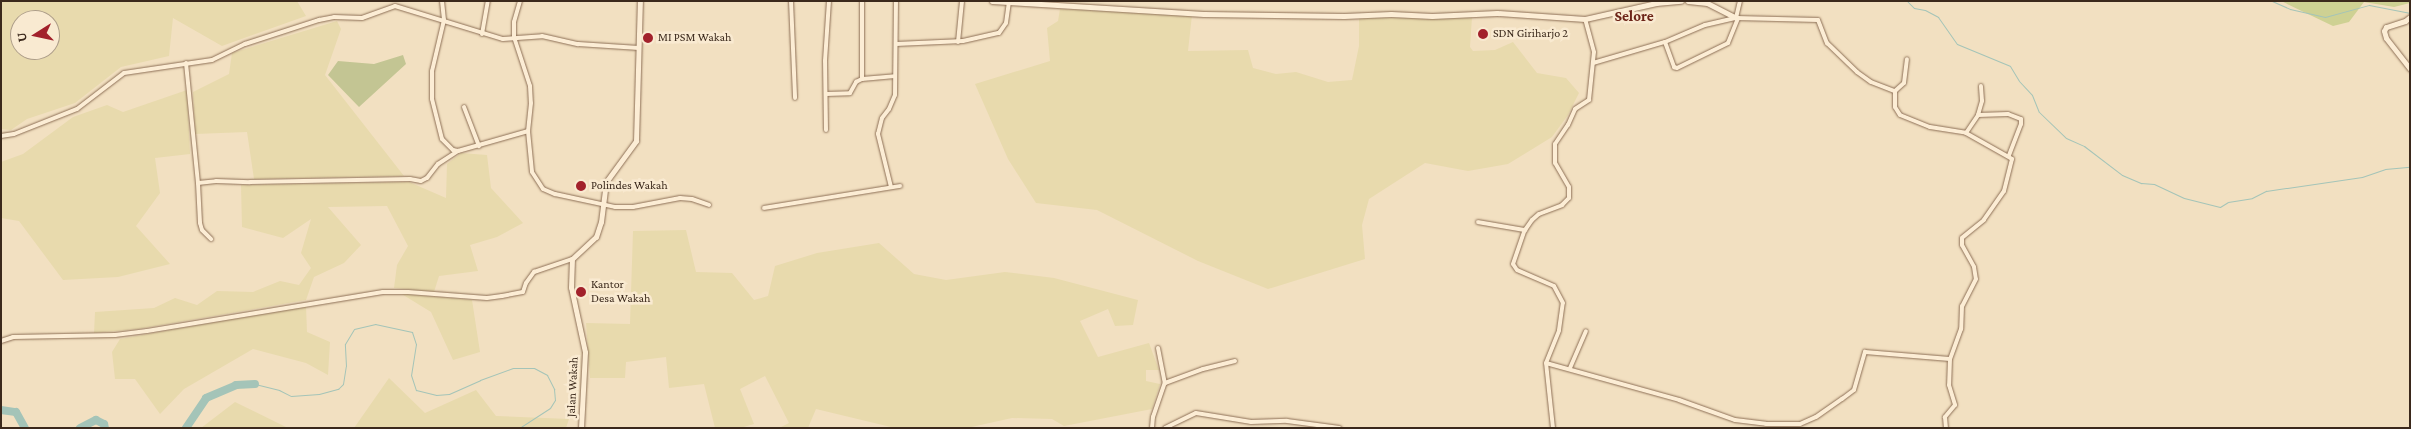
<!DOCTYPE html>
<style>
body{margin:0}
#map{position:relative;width:2411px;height:429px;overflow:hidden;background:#f2e0c1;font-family:"Crimson Pro",serif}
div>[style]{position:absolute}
.farmland>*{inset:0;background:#e8daad}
.green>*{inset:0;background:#ced193}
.cemetery>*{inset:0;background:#c3c593}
.stream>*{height:1px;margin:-0.5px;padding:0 0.5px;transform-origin:0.5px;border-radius:0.5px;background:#a4c4b8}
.river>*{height:8px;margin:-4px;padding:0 4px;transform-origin:4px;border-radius:4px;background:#a4c4b8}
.roads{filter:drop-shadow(0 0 1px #8d6f56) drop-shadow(0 0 1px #8d6f56)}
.street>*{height:4px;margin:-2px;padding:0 2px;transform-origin:2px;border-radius:2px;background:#fcedd5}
.secondary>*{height:5px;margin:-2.5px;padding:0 2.5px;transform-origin:2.5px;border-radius:2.5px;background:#fcedd5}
.dots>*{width:14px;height:14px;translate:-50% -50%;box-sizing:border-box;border:2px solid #f9ead1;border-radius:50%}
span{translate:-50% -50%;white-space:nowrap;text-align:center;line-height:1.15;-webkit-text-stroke:5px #f9ead1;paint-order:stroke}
.poi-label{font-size:12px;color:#3b291c}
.left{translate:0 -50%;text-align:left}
.street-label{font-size:12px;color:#3b291c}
.quarter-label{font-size:15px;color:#6c2317;font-weight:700}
.frame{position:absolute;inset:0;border:2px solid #3b291c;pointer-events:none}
.north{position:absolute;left:10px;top:10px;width:50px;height:50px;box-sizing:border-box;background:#f9ead1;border:1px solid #ad9d89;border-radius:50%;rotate:260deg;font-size:14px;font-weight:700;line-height:20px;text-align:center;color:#3b291c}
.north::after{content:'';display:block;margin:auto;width:18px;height:22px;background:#a2212b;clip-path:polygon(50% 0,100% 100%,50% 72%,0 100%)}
</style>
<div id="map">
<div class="farmland">
<div style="clip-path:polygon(evenodd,1px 1px,297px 1px,306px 16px,222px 46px,173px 18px,169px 56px,121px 67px,75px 103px,27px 119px,11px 130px,1px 129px,1px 1px,20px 20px,50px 20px,50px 50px,20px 50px,20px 20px)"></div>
<div style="clip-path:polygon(1060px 9px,1192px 15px,1188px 51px,1248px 50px,1253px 68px,1276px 74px,1296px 72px,1328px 82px,1352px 80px,1359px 46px,1359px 18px,1472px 17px,1470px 47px,1473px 51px,1495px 50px,1513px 42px,1537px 73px,1566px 78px,1579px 93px,1568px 115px,1552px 137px,1508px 164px,1468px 171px,1425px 163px,1369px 199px,1362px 225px,1365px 259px,1268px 289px,1198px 261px,1097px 210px,1036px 203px,1008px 159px,975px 84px,1050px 61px,1047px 28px,1058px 21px)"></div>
<div style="clip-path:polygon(337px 21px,341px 29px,325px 75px,404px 176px,254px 179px,247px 132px,195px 134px,193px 92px,229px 74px,232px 53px)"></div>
<div style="clip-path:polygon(187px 90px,190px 154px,155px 158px,160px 193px,136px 226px,170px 264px,118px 277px,63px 280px,19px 221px,1px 218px,1px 162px,23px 154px,73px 117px,107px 105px,123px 112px)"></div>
<div style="clip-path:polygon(461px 153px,487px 155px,491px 188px,523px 223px,497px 237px,470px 245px,478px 271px,439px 276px,434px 292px,394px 288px,397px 265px,408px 246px,387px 206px,328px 207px,361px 245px,344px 263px,314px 277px,306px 300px,138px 329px,94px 333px,95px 312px,154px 308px,175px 298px,197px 305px,217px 291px,253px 292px,280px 281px,299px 285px,311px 268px,301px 253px,311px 219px,283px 238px,242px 227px,241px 185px,409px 182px,446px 198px,447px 164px)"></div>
<div style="clip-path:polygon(686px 230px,696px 272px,732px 273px,754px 300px,768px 296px,775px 266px,817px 253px,879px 243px,914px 274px,946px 280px,1005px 272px,1054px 278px,1138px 300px,1133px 325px,1115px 326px,1108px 309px,1080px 321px,1098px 357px,1149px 343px,1159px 370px,1146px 370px,1146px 381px,1160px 384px,1152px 409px,1064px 426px,1052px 419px,1012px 418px,967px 428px,895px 428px,816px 409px,808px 428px,779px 428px,789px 423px,765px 376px,740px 389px,754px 424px,740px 428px,715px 428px,704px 384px,669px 388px,666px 357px,626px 362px,625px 378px,590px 378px,586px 323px,630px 324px,633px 231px)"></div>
<div style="clip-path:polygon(400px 293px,472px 300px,480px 352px,453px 360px,431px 312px)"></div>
<div style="clip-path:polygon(306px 306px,307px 332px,330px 342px,328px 375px,306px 363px,253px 349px,184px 389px,160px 414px,135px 379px,115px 379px,112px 352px,120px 339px)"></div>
<div style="clip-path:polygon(389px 378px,425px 413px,476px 390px,496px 416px,569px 419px,566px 428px,354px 428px)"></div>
<div style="clip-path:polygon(235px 402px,288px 428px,201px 428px)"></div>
</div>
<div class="green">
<div style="clip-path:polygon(2281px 1px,2410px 1px,2410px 3px,2394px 7px,2364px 2px,2349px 22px,2333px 26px)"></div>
</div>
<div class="cemetery">
<div style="clip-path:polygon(403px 55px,406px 64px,359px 107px,328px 75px,338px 61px,374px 64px)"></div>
</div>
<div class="stream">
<div style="left:1907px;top:1px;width:10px;rotate:45deg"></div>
<div style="left:1914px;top:8px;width:11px;rotate:10deg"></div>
<div style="left:1925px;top:10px;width:15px;rotate:28deg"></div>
<div style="left:1938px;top:17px;width:33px;rotate:55deg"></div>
<div style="left:1957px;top:44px;width:57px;rotate:22.5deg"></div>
<div style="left:2010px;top:66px;width:17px;rotate:59deg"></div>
<div style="left:2019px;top:81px;width:19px;rotate:47deg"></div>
<div style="left:2032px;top:95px;width:18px;rotate:68deg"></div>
<div style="left:2039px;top:112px;width:37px;rotate:44deg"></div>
<div style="left:2066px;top:138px;width:20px;rotate:24deg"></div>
<div style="left:2084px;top:146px;width:48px;rotate:37.3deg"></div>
<div style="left:2122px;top:175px;width:21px;rotate:23deg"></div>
<div style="left:2141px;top:183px;width:13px;rotate:4deg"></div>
<div style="left:2154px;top:184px;width:33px;rotate:25deg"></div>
<div style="left:2184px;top:198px;width:37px;rotate:14deg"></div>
<div style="left:2220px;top:207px;width:9px;rotate:-32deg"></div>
<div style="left:2228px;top:202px;width:24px;rotate:-9deg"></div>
<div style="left:2252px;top:198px;width:16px;rotate:-27deg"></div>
<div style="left:2266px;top:191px;width:97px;rotate:-8.3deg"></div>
<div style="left:2362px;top:177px;width:24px;rotate:-19deg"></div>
<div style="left:2385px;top:169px;width:25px;rotate:-5deg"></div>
<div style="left:2272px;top:1px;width:20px;rotate:24deg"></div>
<div style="left:2290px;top:9px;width:36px;rotate:13deg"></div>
<div style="left:2325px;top:17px;width:46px;rotate:-15.3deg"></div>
<div style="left:2369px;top:5px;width:42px;rotate:11deg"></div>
<div style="left:255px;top:384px;width:25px;rotate:14deg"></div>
<div style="left:279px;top:390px;width:13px;rotate:27deg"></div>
<div style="left:291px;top:396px;width:28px;rotate:-4deg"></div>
<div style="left:319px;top:394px;width:20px;rotate:-15deg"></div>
<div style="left:338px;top:389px;width:7px;rotate:-45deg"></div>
<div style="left:343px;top:384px;width:18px;rotate:-81deg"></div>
<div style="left:346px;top:366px;width:22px;rotate:-93deg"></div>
<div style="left:345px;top:344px;width:17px;rotate:-59deg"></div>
<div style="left:354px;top:329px;width:22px;rotate:-13deg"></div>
<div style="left:375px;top:324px;width:38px;rotate:12deg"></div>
<div style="left:412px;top:332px;width:13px;rotate:72deg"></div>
<div style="left:416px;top:344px;width:31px;rotate:99deg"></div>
<div style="left:411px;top:375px;width:16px;rotate:72deg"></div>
<div style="left:416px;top:390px;width:21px;rotate:14deg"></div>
<div style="left:436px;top:395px;width:13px;rotate:-4deg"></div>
<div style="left:449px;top:394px;width:34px;rotate:-24deg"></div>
<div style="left:480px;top:380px;width:35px;rotate:-20deg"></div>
<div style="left:513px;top:368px;width:21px"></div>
<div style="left:534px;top:368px;width:15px;rotate:28deg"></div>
<div style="left:547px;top:375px;width:16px;rotate:63deg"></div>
<div style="left:554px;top:389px;width:11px;rotate:85deg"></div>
<div style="left:555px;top:400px;width:9px;rotate:122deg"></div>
<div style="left:550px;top:408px;width:37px;rotate:147deg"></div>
</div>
<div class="river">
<div style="left:1px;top:410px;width:15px;rotate:8deg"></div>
<div style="left:16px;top:412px;width:18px;rotate:61deg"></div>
<div style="left:80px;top:428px;width:18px;rotate:-27deg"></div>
<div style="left:96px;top:420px;width:9px;rotate:27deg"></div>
<div style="left:104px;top:424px;width:4px;rotate:76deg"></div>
<div style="left:186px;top:428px;width:36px;rotate:-56deg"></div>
<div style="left:206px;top:398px;width:33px;rotate:-23deg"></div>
<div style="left:236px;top:385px;width:19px;rotate:-3deg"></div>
</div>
<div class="roads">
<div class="street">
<div style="left:442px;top:1px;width:19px;rotate:84deg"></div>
<div style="left:444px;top:20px;width:52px;rotate:103.2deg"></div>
<div style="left:432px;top:71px;width:28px;rotate:90deg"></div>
<div style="left:432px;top:99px;width:41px;rotate:76deg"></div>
<div style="left:442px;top:139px;width:16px;rotate:45deg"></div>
<div style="left:453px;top:150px;width:5px;rotate:11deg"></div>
<div style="left:458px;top:151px;width:73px;rotate:-15.9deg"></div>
<div style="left:520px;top:1px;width:22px;rotate:106deg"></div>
<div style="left:514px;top:22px;width:15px;rotate:90deg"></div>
<div style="left:514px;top:37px;width:52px;rotate:71.9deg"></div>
<div style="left:530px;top:86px;width:17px;rotate:87deg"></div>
<div style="left:531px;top:103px;width:28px;rotate:96deg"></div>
<div style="left:528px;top:131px;width:41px;rotate:84.4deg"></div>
<div style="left:532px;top:172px;width:20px;rotate:57deg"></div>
<div style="left:543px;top:189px;width:13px;rotate:23deg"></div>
<div style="left:555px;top:194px;width:61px;rotate:12.2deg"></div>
<div style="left:615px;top:207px;width:18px"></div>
<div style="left:633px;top:207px;width:48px;rotate:-10.8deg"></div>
<div style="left:680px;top:198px;width:12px;rotate:5deg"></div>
<div style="left:692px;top:199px;width:18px;rotate:19deg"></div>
<div style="left:791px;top:1px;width:97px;rotate:87.6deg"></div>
<div style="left:862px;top:1px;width:78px;rotate:90deg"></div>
<div style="left:1736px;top:18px;width:17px;rotate:-77deg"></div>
<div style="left:482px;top:34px;width:34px;rotate:-80deg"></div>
<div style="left:958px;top:42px;width:41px;rotate:-84.4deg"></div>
<div style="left:1665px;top:42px;width:27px;rotate:70deg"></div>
<div style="left:1674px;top:67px;width:3px;rotate:18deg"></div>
<div style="left:1677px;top:68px;width:57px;rotate:-26.1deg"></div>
<div style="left:1728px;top:43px;width:27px;rotate:-68deg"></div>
<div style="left:896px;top:44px;width:67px;rotate:-2.6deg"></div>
<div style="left:963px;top:41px;width:37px;rotate:-13deg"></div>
<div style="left:999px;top:33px;width:12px;rotate:-55deg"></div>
<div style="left:1006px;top:23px;width:22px;rotate:-82deg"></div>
<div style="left:186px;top:63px;width:121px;rotate:84.3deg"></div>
<div style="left:198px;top:183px;width:18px;rotate:-6deg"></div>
<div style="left:216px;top:181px;width:34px;rotate:2deg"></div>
<div style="left:250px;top:182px;width:160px;rotate:-1.1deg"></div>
<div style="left:410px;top:179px;width:11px;rotate:10deg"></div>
<div style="left:421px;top:181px;width:7px;rotate:-27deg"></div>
<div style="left:427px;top:178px;width:18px;rotate:-52deg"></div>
<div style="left:438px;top:164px;width:24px;rotate:-33deg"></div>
<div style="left:1593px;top:63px;width:75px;rotate:-16.3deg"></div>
<div style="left:1665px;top:42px;width:43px;rotate:-23deg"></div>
<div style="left:1705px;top:25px;width:32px;rotate:-13deg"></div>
<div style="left:1736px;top:18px;width:82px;rotate:1.4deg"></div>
<div style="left:1818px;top:20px;width:25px;rotate:69deg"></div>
<div style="left:1827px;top:43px;width:42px;rotate:44deg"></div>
<div style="left:1857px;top:72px;width:17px;rotate:36deg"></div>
<div style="left:1871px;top:82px;width:26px;rotate:21deg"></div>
<div style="left:1895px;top:91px;width:16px;rotate:90deg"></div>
<div style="left:1895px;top:107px;width:9px;rotate:58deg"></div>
<div style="left:1900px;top:115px;width:32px;rotate:22deg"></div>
<div style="left:1930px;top:127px;width:36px;rotate:9deg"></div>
<div style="left:1966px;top:133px;width:53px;rotate:29.5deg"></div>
<div style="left:2012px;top:159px;width:33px;rotate:104deg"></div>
<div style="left:2004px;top:191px;width:35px;rotate:125deg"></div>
<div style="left:1984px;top:220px;width:28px;rotate:141deg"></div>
<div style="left:1962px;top:238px;width:7px;rotate:90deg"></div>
<div style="left:1962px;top:245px;width:25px;rotate:61deg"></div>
<div style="left:1974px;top:267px;width:12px;rotate:81deg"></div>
<div style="left:1976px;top:279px;width:30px;rotate:117deg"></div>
<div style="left:1962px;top:306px;width:23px;rotate:92deg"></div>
<div style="left:1961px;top:329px;width:32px;rotate:110deg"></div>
<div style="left:1950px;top:359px;width:26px;rotate:92deg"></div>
<div style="left:1949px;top:385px;width:21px;rotate:73deg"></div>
<div style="left:1955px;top:405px;width:16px;rotate:130deg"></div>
<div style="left:1945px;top:417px;width:11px;rotate:85deg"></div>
<div style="left:1895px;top:91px;width:12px;rotate:-42deg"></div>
<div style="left:1904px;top:83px;width:24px;rotate:-83deg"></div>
<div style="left:826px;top:94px;width:24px;rotate:-2deg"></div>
<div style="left:850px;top:93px;width:13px;rotate:-61deg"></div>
<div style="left:856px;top:82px;width:7px;rotate:-27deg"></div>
<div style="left:862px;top:79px;width:33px;rotate:-5deg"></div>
<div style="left:464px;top:107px;width:42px;rotate:69deg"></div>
<div style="left:1978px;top:115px;width:30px;rotate:-2deg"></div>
<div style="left:2008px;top:114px;width:14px;rotate:21deg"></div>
<div style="left:2021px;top:119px;width:5px;rotate:90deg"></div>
<div style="left:2021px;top:124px;width:34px;rotate:111deg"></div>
<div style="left:826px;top:130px;width:69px;rotate:-90.8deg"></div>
<div style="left:825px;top:61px;width:60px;rotate:-86.2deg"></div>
<div style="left:1966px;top:133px;width:22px;rotate:-56deg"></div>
<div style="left:1978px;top:115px;width:15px;rotate:-74deg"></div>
<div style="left:1982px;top:101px;width:15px;rotate:-94deg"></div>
<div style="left:1px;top:136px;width:13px;rotate:-9deg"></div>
<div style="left:14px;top:134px;width:68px;rotate:-21.6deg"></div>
<div style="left:77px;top:109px;width:59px;rotate:-37.5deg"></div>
<div style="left:124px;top:73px;width:89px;rotate:-8.4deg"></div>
<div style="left:212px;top:60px;width:37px;rotate:-26deg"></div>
<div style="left:245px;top:44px;width:78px;rotate:-18deg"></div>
<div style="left:319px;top:20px;width:15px;rotate:-11deg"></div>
<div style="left:334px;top:17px;width:28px;rotate:2deg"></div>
<div style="left:362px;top:18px;width:35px;rotate:-20deg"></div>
<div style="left:395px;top:6px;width:113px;rotate:17deg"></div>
<div style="left:503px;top:39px;width:39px;rotate:-4deg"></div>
<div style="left:542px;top:36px;width:37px;rotate:13deg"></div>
<div style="left:578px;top:44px;width:61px;rotate:3.8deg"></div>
<div style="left:198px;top:183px;width:40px;rotate:87.1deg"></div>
<div style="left:200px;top:223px;width:7px;rotate:74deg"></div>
<div style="left:202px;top:230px;width:13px;rotate:45deg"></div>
<div style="left:891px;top:187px;width:55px;rotate:-103.8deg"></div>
<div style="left:878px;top:134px;width:16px;rotate:-76deg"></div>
<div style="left:882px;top:118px;width:11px;rotate:-52deg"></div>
<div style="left:889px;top:109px;width:15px;rotate:-67deg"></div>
<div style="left:895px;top:95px;width:94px;rotate:-89.4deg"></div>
<div style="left:764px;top:208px;width:138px;rotate:-9.2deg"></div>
<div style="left:1478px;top:222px;width:48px;rotate:9.7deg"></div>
<div style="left:1px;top:341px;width:13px;rotate:-18deg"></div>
<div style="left:13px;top:337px;width:102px;rotate:-1.1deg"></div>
<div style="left:115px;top:335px;width:32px;rotate:-7deg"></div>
<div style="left:147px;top:331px;width:239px;rotate:-9.4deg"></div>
<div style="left:383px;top:292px;width:25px"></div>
<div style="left:408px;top:292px;width:79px;rotate:4.3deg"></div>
<div style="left:487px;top:298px;width:15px;rotate:-8deg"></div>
<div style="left:502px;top:296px;width:21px;rotate:-11deg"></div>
<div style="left:523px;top:292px;width:9px;rotate:-72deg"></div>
<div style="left:526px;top:283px;width:14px;rotate:-54deg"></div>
<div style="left:534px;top:272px;width:40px;rotate:-18.9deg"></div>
<div style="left:1158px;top:348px;width:36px;rotate:79deg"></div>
<div style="left:1546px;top:363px;width:138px;rotate:15.5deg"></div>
<div style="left:1679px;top:400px;width:59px;rotate:19.7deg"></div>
<div style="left:1735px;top:420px;width:31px;rotate:7deg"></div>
<div style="left:1766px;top:424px;width:34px"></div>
<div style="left:1800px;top:424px;width:17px;rotate:-24deg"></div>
<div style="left:1816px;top:417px;width:32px;rotate:-35deg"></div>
<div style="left:1842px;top:399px;width:15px;rotate:-37deg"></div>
<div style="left:1854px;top:390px;width:40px;rotate:-74deg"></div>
<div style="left:1865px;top:352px;width:85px;rotate:4.7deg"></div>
<div style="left:1570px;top:368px;width:40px;rotate:-66.6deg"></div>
<div style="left:1152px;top:428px;width:11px;rotate:-85deg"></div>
<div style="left:1153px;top:417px;width:36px;rotate:-71deg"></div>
<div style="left:1165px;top:383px;width:40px;rotate:-20.2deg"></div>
<div style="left:1203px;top:369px;width:33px;rotate:-14deg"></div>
<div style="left:1165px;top:428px;width:34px;rotate:-26deg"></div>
<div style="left:1196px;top:413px;width:56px;rotate:9.3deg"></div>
<div style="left:1251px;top:422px;width:36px;rotate:-2deg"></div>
<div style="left:1287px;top:421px;width:53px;rotate:7.5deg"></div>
<div style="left:1553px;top:428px;width:65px;rotate:-96.1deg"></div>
<div style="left:1546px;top:363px;width:35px;rotate:-68deg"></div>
<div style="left:1559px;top:330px;width:27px;rotate:-82deg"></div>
<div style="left:1563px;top:303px;width:19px;rotate:-118deg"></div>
<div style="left:1554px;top:286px;width:40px;rotate:-156.6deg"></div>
<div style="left:1517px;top:270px;width:7px;rotate:-124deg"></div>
<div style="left:1513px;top:264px;width:36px;rotate:-71deg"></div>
<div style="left:1525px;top:230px;width:12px;rotate:-55deg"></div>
<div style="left:1532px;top:220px;width:9px;rotate:-41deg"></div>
<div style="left:1539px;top:214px;width:25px;rotate:-21deg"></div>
<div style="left:1562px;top:205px;width:10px;rotate:-45deg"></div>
<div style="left:1569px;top:198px;width:11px;rotate:-90deg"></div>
<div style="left:1569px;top:187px;width:28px;rotate:-120deg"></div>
<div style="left:1555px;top:163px;width:19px;rotate:-90deg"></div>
<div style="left:1555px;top:144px;width:23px;rotate:-56deg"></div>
<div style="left:1568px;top:125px;width:17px;rotate:-66deg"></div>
<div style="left:1575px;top:109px;width:17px;rotate:-33deg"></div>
<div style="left:1589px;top:100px;width:48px;rotate:-84.1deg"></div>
<div style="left:1594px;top:52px;width:34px;rotate:-105deg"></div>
</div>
<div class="secondary">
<div style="left:992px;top:1px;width:212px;rotate:3.5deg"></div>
<div style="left:1204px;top:14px;width:140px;rotate:0.8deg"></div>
<div style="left:1344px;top:16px;width:47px;rotate:-2.4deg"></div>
<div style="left:1391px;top:14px;width:41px;rotate:2.8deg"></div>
<div style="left:1432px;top:16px;width:65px;rotate:-2.6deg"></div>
<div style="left:1497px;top:13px;width:88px;rotate:3.9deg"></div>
<div style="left:1585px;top:19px;width:73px;rotate:-12.7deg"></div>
<div style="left:1656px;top:3px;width:25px;rotate:-5deg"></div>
<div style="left:1688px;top:1px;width:19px;rotate:6deg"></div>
<div style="left:1707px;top:3px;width:33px;rotate:27deg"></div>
<div style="left:2410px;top:17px;width:6px;rotate:141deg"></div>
<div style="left:2405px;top:21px;width:20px;rotate:162deg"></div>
<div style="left:2386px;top:27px;width:4px;rotate:117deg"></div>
<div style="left:2384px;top:31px;width:7px;rotate:74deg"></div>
<div style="left:2386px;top:38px;width:39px;rotate:52deg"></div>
<div style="left:581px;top:428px;width:76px;rotate:-87deg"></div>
<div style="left:585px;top:352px;width:66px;rotate:-102.2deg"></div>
<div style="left:571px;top:287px;width:28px;rotate:-88deg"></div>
<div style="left:572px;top:259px;width:33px;rotate:-43deg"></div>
<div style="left:596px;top:237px;width:16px;rotate:-72deg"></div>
<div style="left:601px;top:222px;width:40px;rotate:-82.9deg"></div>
<div style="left:606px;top:182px;width:51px;rotate:-53.8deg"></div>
<div style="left:636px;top:141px;width:140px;rotate:-88.4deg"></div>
</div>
</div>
<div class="dots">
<div style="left:1483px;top:34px;background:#a2212b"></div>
<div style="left:648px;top:38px;background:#a2212b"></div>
<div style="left:581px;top:186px;background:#a2212b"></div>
<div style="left:581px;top:292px;background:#a2212b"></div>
</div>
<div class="poi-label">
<span class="left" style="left:1493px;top:34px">SDN Giriharjo 2</span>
<span class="left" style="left:658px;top:38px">MI PSM Wakah</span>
<span class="left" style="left:591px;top:186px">Polindes Wakah</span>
<span class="left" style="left:591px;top:292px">Kantor<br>Desa Wakah</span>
</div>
<div class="street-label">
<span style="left:573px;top:387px;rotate:-87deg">Jalan Wakah</span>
</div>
<div class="quarter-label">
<span style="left:1634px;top:17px">Selore</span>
</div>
<div class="frame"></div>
<div class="north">U</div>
</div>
